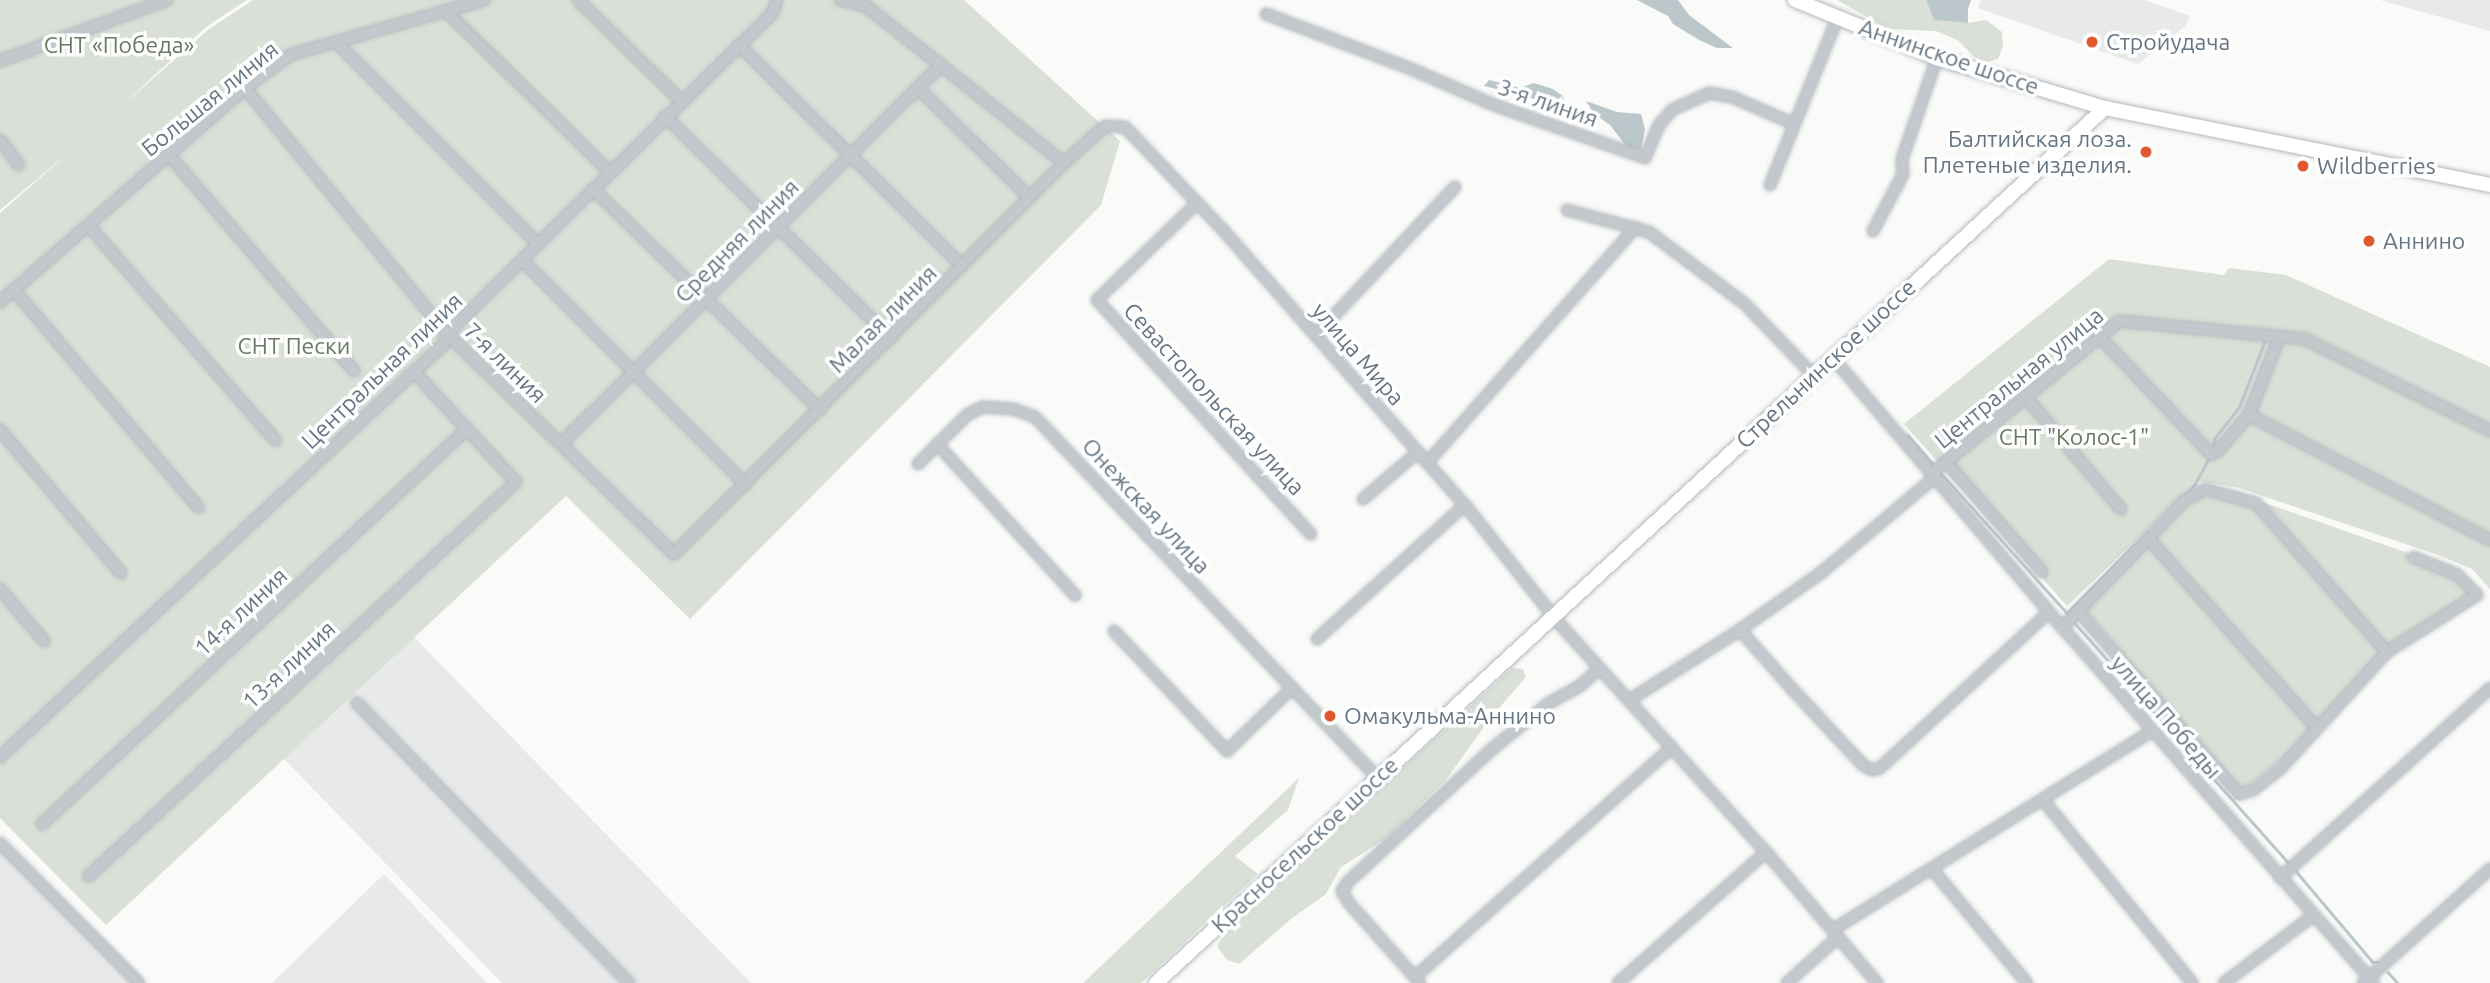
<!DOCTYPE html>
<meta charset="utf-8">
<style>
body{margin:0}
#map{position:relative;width:2490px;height:983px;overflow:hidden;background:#fafaf8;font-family:Ubuntu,sans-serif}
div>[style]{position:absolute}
.built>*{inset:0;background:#e8e9e9}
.green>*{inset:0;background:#dadfd7}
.water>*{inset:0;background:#bbc7cb}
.stream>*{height:2.5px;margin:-1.25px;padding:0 1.25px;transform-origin:1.25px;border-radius:1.25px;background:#bbc7cb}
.roads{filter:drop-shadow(0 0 2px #b3babf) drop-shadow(0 0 2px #b3babf)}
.minor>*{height:10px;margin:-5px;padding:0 5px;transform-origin:5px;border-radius:5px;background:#c3c8cc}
.secondary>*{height:14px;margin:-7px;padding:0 7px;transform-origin:7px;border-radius:7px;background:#fff}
.dots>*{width:19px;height:19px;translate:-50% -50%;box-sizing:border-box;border:4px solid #fff;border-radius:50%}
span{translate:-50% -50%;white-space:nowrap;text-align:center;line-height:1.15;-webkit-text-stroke:7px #fff;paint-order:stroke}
.poi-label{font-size:23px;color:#657683}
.left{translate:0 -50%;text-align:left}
.right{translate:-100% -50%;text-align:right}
.park-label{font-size:23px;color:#687a64}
.street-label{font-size:23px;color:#657683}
</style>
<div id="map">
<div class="built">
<div style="clip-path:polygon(1981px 0,2144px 0,2190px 16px,2185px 26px,2138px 64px,1978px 8px)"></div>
<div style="clip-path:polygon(2380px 0,2490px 0,2490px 31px)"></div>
<div style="clip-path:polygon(413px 636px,751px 983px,502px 983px,283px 758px)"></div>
<div style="clip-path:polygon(0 838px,139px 983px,0 983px)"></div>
<div style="clip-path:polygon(384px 874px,487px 983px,272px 983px,308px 948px)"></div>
</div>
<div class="green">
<div style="clip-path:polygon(0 0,247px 0,206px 27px,121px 107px,209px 29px,253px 0,964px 0,1120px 141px,1101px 205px,690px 619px,566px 496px,106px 925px,0 818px,0 213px,72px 150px,0 210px)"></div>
<div style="clip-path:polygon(1837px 0,1926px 0,1934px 20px,1968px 23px,1986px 20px,2002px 32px,2003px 46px,1998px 59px,1984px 63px,1973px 56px,1959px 41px,1936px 31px,1888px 29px)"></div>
<div style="clip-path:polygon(2109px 259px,2224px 275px,2229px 268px,2286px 275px,2490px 367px,2490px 589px,2472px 569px,2441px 556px,2239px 488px,2198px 481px,2067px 606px,1904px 424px)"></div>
<div style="clip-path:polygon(2209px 492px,2253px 507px,2265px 503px,2462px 572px,2478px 590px,2390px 646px,2278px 763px,2241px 790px,2085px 610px,2186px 506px)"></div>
<div style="clip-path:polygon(1512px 668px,1523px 669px,1526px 677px,1492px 716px,1445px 781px,1385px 839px,1341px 867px,1326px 894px,1291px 919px,1239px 964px,1227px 960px,1217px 946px,1231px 925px)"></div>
<div style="clip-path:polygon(1299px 778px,1288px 810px,1235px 856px,1258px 874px,1141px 983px,1083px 983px)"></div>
</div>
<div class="water">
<div style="clip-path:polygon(1637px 0,1678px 0,1689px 15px,1733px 48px,1717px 48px,1699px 40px,1673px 24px,1668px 16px)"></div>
<div style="clip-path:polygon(1926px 0,1971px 0,1968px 9px,1968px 23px,1934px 20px)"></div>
<div style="clip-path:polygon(1489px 80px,1520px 88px,1534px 83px,1553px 89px,1564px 97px,1563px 112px,1529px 97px,1484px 86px)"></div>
<div style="clip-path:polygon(1586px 101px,1617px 112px,1641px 114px,1645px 129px,1641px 150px,1626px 146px,1610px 125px,1594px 114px)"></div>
</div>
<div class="stream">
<div style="left:1908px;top:435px;width:40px;rotate:49deg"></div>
<div style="left:2213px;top:449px;width:10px;rotate:-84deg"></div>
<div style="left:2214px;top:439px;width:41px;rotate:-52deg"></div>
<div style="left:2239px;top:407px;width:69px;rotate:-68.7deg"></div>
<div style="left:1941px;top:473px;width:188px;rotate:48deg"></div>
<div style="left:2067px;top:613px;width:115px;rotate:-45.4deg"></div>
<div style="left:2183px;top:497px;width:18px;rotate:-47deg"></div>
<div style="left:2195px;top:484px;width:32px;rotate:-62deg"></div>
<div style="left:2074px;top:622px;width:323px;rotate:48.3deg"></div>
<div style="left:2296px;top:871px;width:119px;rotate:49.8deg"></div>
<div style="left:2373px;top:962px;width:5px"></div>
<div style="left:2388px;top:972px;width:15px;rotate:48deg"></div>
</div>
<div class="roads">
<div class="minor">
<div style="left:578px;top:0;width:144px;rotate:44.4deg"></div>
<div style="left:840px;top:0;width:27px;rotate:13deg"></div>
<div style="left:866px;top:6px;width:253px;rotate:38.4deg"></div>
<div style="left:446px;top:11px;width:230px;rotate:44.5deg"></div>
<div style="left:1266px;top:14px;width:153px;rotate:20.7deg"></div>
<div style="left:1409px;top:68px;width:93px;rotate:23.5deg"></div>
<div style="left:1494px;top:105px;width:160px;rotate:19.3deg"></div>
<div style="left:1645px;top:158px;width:36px;rotate:-67deg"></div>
<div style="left:1659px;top:125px;width:20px;rotate:-49deg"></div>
<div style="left:1672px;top:110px;width:41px;rotate:-24.7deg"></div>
<div style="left:1709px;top:93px;width:23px;rotate:10deg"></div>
<div style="left:1732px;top:97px;width:68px;rotate:23.5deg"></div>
<div style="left:337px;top:43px;width:284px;rotate:45deg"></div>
<div style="left:739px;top:45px;width:314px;rotate:44.7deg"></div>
<div style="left:0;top:61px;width:178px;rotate:-20.1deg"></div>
<div style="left:245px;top:88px;width:318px;rotate:50.6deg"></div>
<div style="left:447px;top:334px;width:316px;rotate:44.1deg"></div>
<div style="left:674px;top:554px;width:552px;rotate:-45.07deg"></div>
<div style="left:1064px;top:163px;width:55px;rotate:-42.1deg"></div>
<div style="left:1105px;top:126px;width:20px;rotate:3deg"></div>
<div style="left:1125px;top:127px;width:142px;rotate:46.4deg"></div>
<div style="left:1223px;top:230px;width:366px;rotate:48.7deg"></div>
<div style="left:1465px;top:505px;width:148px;rotate:51.6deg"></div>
<div style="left:1557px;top:621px;width:312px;rotate:47.9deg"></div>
<div style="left:1766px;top:852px;width:172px;rotate:49.7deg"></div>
<div style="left:918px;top:88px;width:157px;rotate:44.5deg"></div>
<div style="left:665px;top:116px;width:317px;rotate:44.5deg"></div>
<div style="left:0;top:140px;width:31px;rotate:53deg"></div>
<div style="left:169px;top:155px;width:284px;rotate:49.4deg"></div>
<div style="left:1770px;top:185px;width:179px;rotate:-68deg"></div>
<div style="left:593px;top:189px;width:317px;rotate:44.2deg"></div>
<div style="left:1197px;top:203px;width:139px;rotate:135.9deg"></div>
<div style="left:1097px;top:300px;width:317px;rotate:47.6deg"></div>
<div style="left:1567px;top:210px;width:85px;rotate:15deg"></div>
<div style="left:1649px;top:232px;width:120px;rotate:36.9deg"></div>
<div style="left:1745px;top:304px;width:100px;rotate:46.2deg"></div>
<div style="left:89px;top:226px;width:284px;rotate:49deg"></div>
<div style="left:1873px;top:231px;width:64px;rotate:-62.2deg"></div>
<div style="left:1903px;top:174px;width:15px;rotate:-94deg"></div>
<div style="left:1902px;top:159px;width:107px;rotate:-70.9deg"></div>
<div style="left:522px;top:260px;width:317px;rotate:45.1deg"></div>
<div style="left:14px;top:290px;width:285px;rotate:49.7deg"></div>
<div style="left:0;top:302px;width:325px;rotate:-41.1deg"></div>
<div style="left:245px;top:88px;width:56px;rotate:-36.3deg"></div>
<div style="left:290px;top:55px;width:202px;rotate:-15.8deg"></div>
<div style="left:1316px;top:335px;width:203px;rotate:-46.8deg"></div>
<div style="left:2098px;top:335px;width:164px;rotate:46.5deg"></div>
<div style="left:2211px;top:454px;width:6px;rotate:-18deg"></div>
<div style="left:2217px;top:452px;width:49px;rotate:-49.1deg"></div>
<div style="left:2249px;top:415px;width:83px;rotate:-68.7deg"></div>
<div style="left:1833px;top:358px;width:333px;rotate:49.6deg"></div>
<div style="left:2049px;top:612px;width:493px;rotate:48.8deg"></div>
<div style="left:2025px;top:396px;width:148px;rotate:49.7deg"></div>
<div style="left:2249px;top:415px;width:271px;rotate:27.4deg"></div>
<div style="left:0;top:430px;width:187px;rotate:49.8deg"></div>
<div style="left:561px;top:444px;width:537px;rotate:-44.92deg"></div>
<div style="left:937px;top:444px;width:205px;rotate:47.6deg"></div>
<div style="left:1946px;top:462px;width:146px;rotate:48.9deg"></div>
<div style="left:1427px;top:463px;width:315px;rotate:-48.5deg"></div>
<div style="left:918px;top:464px;width:69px;rotate:-45deg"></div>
<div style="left:967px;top:415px;width:18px;rotate:-27deg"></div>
<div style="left:983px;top:407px;width:30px;rotate:4deg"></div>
<div style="left:1013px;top:409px;width:23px;rotate:20deg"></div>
<div style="left:1035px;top:417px;width:497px;rotate:46.5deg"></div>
<div style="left:1931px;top:474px;width:242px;rotate:-39.1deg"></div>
<div style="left:2119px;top:321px;width:187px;rotate:5.5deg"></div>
<div style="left:2305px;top:339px;width:207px;rotate:26.4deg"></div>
<div style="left:1363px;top:499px;width:72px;rotate:-40.5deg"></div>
<div style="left:2148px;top:538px;width:253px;rotate:48.4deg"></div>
<div style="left:0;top:589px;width:68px;rotate:49.8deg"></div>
<div style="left:2078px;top:611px;width:244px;rotate:48.7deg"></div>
<div style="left:2239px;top:794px;width:15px;rotate:-16deg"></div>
<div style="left:2253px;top:790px;width:37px;rotate:-38deg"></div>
<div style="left:2282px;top:767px;width:156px;rotate:-47.6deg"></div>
<div style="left:2387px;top:652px;width:107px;rotate:-32.3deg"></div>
<div style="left:2477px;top:595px;width:28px;rotate:-134deg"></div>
<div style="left:2458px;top:575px;width:48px;rotate:-158.2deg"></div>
<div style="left:2062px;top:628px;width:176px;rotate:-46.2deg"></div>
<div style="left:2184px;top:501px;width:24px;rotate:-30deg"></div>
<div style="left:2205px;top:489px;width:53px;rotate:15.4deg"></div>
<div style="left:2256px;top:503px;width:198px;rotate:48.7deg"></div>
<div style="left:1740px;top:630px;width:81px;rotate:48.5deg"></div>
<div style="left:1794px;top:691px;width:101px;rotate:47deg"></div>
<div style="left:1863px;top:765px;width:10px;rotate:29deg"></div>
<div style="left:1872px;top:770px;width:8px;rotate:-14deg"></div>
<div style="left:1880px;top:768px;width:230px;rotate:-42.7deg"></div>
<div style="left:1114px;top:631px;width:165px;rotate:46.7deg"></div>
<div style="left:1227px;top:751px;width:91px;rotate:-44.1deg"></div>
<div style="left:1317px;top:639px;width:200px;rotate:-42.2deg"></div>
<div style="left:1631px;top:699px;width:129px;rotate:-32.3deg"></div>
<div style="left:1740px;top:630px;width:100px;rotate:-35.3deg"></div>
<div style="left:1822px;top:572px;width:146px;rotate:-40deg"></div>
<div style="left:357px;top:703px;width:390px;rotate:45.8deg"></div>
<div style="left:0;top:757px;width:605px;rotate:-42.92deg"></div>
<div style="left:443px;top:345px;width:12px;rotate:-70deg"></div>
<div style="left:447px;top:334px;width:457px;rotate:-44.6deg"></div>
<div style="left:772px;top:13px;width:14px;rotate:-69deg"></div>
<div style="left:2043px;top:800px;width:236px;rotate:50.8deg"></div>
<div style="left:42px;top:824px;width:580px;rotate:-42.9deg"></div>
<div style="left:0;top:843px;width:197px;rotate:45.2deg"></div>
<div style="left:1932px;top:869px;width:148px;rotate:50.2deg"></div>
<div style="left:89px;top:876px;width:581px;rotate:-42.7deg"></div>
<div style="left:516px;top:482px;width:150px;rotate:-132.8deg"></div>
<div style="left:2280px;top:878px;width:283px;rotate:-42.1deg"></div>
<div style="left:1834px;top:929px;width:375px;rotate:-31.9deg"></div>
<div style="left:1415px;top:977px;width:345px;rotate:-41.8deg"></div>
<div style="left:1420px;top:983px;width:107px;rotate:-131.6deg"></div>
<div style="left:1349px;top:903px;width:14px;rotate:-120deg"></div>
<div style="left:1342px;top:891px;width:9px;rotate:-58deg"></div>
<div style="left:1347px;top:883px;width:197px;rotate:-42.7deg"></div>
<div style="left:1492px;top:749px;width:73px;rotate:-38.9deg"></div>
<div style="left:1549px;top:703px;width:35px;rotate:-29deg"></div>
<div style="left:1580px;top:686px;width:25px;rotate:-42deg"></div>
<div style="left:1618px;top:983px;width:198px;rotate:-41.5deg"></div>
<div style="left:1787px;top:983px;width:69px;rotate:-42deg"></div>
<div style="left:2224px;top:983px;width:113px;rotate:-37.1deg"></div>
<div style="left:2363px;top:983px;width:171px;rotate:-41.9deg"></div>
</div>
<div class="secondary">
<div style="left:1795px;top:0;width:153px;rotate:22.2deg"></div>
<div style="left:1937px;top:58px;width:175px;rotate:16.6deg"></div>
<div style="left:2105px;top:108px;width:393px;rotate:11.3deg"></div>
<div style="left:1156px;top:983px;width:1291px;rotate:-42.68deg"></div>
</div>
</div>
<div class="dots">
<div style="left:2092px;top:42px;background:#e4572e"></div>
<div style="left:2146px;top:152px;background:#e4572e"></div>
<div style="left:2303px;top:166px;background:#e4572e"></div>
<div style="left:2369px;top:241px;background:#e4572e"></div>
<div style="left:1330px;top:716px;background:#e4572e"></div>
</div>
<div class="poi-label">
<span class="left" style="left:2106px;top:42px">Стройудача</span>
<span class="right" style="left:2132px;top:152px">Балтийская лоза.<br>Плетеные изделия.</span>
<span class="left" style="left:2317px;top:166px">Wildberries</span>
<span class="left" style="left:2383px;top:241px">Аннино</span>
<span class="left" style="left:1344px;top:716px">Омакульма-Аннино</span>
</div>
<div class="park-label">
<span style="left:119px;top:45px">СНТ «Победа»</span>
<span style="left:294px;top:346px">СНТ Пески</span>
<span style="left:2074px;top:437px">СНТ "Колос-1"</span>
</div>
<div class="street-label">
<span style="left:1949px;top:57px;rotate:19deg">Аннинское шоссе</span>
<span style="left:210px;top:99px;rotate:-39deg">Большая линия</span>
<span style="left:1548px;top:103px;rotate:19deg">3-я линия</span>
<span style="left:737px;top:241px;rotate:-45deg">Средняя линия</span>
<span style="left:883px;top:319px;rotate:-45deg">Малая линия</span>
<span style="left:1358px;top:354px;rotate:49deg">улица Мира</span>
<span style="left:505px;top:363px;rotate:44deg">7-я линия</span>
<span style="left:1826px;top:364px;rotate:-43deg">Стрельнинское шоссе</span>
<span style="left:382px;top:371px;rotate:-44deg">Центральная линия</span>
<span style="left:2019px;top:378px;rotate:-39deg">Центральная улица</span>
<span style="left:1214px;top:399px;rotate:47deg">Севастопольская улица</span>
<span style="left:1146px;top:506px;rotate:47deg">Онежская улица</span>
<span style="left:241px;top:612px;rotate:-43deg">14-я линия</span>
<span style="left:289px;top:665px;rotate:-43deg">13-я линия</span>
<span style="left:2166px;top:717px;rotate:49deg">улица Победы</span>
<span style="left:1305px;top:845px;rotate:-43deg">Красносельское шоссе</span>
</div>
</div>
